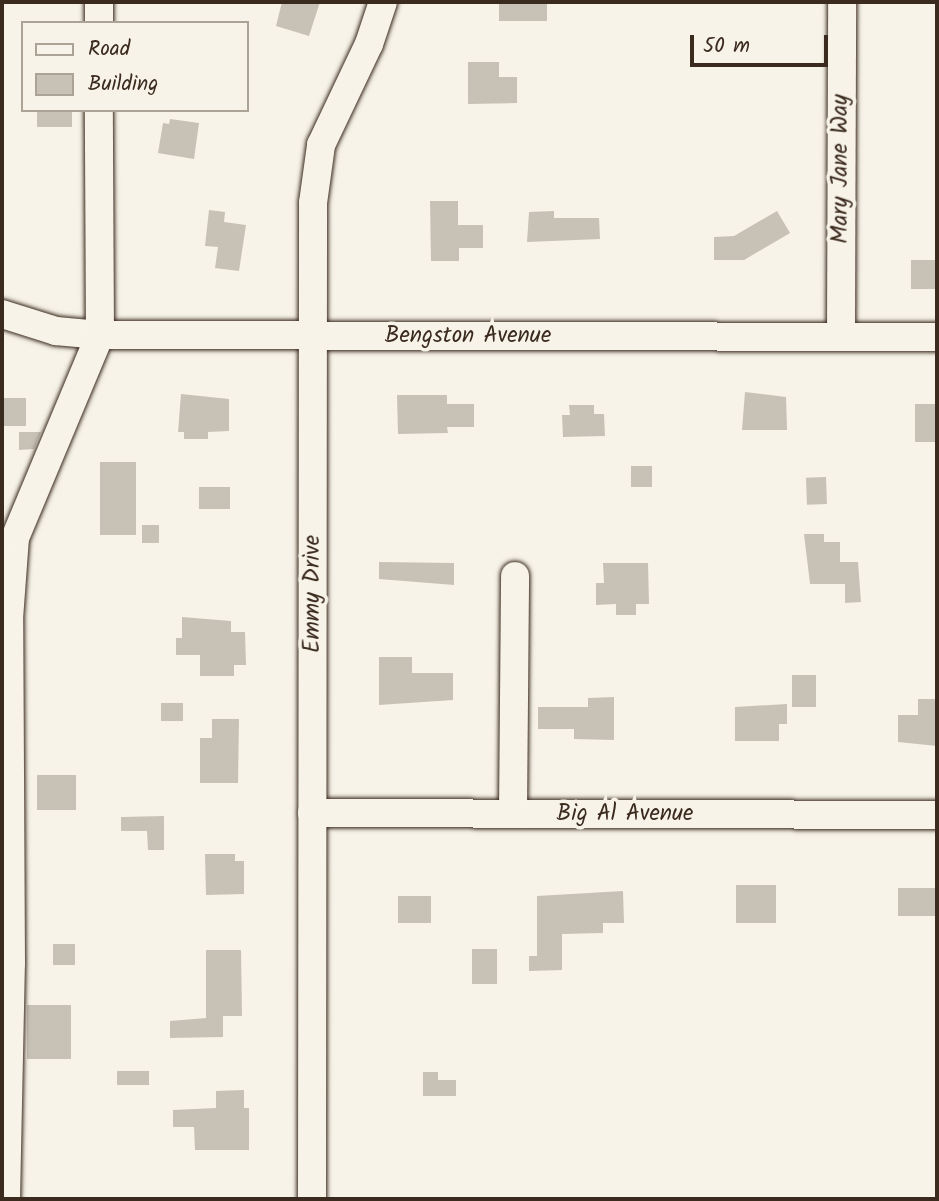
<!DOCTYPE html>
<style>
body{margin:0}
#map{position:relative;width:939px;height:1201px;overflow:hidden;background:#f7f3e8;font-family:Kalam,sans-serif}
div>[style]{position:absolute}
.building>*{inset:0;background:#c8c1b6;transform-origin:0 0}
.roads{filter:drop-shadow(0 0 2px #3b2a1e) drop-shadow(0 0 2px #3b2a1e)}
.minor>*{height:28px;margin:-14px;padding:0 14px;transform-origin:14px;border-radius:14px;background:#f7f3e8}
span{translate:-50% -50%;white-space:nowrap;text-align:center;line-height:1.15;-webkit-text-stroke:7px #f7f3e8;paint-order:stroke}
.street-label{font-size:23px;color:#3b2a1e}
.frame{position:absolute;inset:0;border:4px solid #3b2a1e;pointer-events:none}
.legend{position:absolute;left:21px;top:21px;width:228px;height:91px;box-sizing:border-box;background:#f7f3e8;border:2px solid #aca397;margin:0;padding:9px 12px;list-style:none;font-size:21px;color:#3b2a1e}
.legend li{display:flex;align-items:center;gap:14px;height:35px}
.legend b{width:35px;border:2px solid #aca397}
.scale{position:absolute;left:690px;top:35px;width:138px;height:32px;box-sizing:border-box;border:4px solid #3b2a1e;border-top:0;padding-left:9px;font-size:21px;line-height:24px;white-space:nowrap;color:#3b2a1e;-webkit-text-stroke:5px #f7f3e8;paint-order:stroke}
</style>
<div id="map">
<div class="building">
<div style="clip-path:polygon(282px 2px,320px 2px,309px 36px,276px 26px)"></div>
<div style="left:499px;top:2px;width:48px;height:19px"></div>
<div style="clip-path:polygon(468px 62px,499px 62px,499px 77px,517px 77px,517px 103px,468px 104px)"></div>
<div style="left:37px;top:110px;width:35px;height:17px"></div>
<div style="clip-path:polygon(170px 119px,199px 123px,194px 159px,158px 153px,163px 123px,169px 124px)"></div>
<div style="clip-path:polygon(430px 201px,458px 201px,458px 225px,483px 225px,483px 248px,459px 248px,459px 261px,431px 261px)"></div>
<div style="clip-path:polygon(209px 210px,225px 212px,224px 222px,246px 225px,239px 271px,215px 268px,218px 247px,205px 246px)"></div>
<div style="clip-path:polygon(554px 211px,554px 218px,599px 218px,600px 239px,527px 242px,529px 212px)"></div>
<div style="clip-path:polygon(777px 211px,790px 233px,744px 260px,714px 260px,714px 237px,734px 236px)"></div>
<div style="left:911px;top:260px;width:26px;height:29px"></div>
<div style="clip-path:polygon(745px 392px,786px 397px,787px 430px,742px 430px)"></div>
<div style="clip-path:polygon(181px 394px,229px 399px,229px 431px,208px 432px,208px 439px,184px 439px,184px 432px,178px 432px)"></div>
<div style="clip-path:polygon(397px 395px,447px 395px,447px 404px,474px 404px,474px 427px,447px 427px,448px 433px,398px 434px)"></div>
<div style="left:2px;top:398px;width:24px;height:28px"></div>
<div style="left:915px;top:404px;width:22px;height:38px"></div>
<div style="clip-path:polygon(569px 405px,594px 405px,594px 414px,604px 414px,605px 436px,563px 437px,562px 415px,570px 415px)"></div>
<div style="clip-path:polygon(19px 432px,41px 432px,34px 449px,19px 450px)"></div>
<div style="left:100px;top:462px;width:36px;height:73px"></div>
<div style="left:631px;top:466px;width:21px;height:21px"></div>
<div style="left:826px;top:477px;width:27px;height:20px;rotate:88deg"></div>
<div style="left:199px;top:487px;width:31px;height:22px"></div>
<div style="left:142px;top:525px;width:17px;height:18px"></div>
<div style="clip-path:polygon(804px 534px,824px 534px,824px 542px,840px 542px,840px 562px,858px 562px,861px 602px,845px 603px,845px 584px,810px 584px)"></div>
<div style="clip-path:polygon(379px 562px,454px 563px,454px 585px,379px 579px)"></div>
<div style="clip-path:polygon(603px 563px,648px 563px,649px 604px,636px 604px,636px 615px,616px 615px,616px 604px,596px 605px,596px 583px,604px 583px)"></div>
<div style="clip-path:polygon(182px 617px,231px 621px,231px 632px,245px 632px,246px 665px,234px 665px,234px 676px,200px 676px,200px 655px,176px 655px,176px 638px,182px 638px)"></div>
<div style="clip-path:polygon(379px 657px,412px 657px,412px 673px,453px 673px,453px 700px,379px 705px)"></div>
<div style="left:792px;top:675px;width:24px;height:32px"></div>
<div style="clip-path:polygon(614px 697px,614px 740px,574px 739px,574px 729px,538px 729px,538px 707px,588px 707px,588px 698px)"></div>
<div style="clip-path:polygon(918px 699px,937px 699px,937px 746px,898px 742px,898px 715px,918px 715px)"></div>
<div style="left:161px;top:703px;width:22px;height:18px"></div>
<div style="clip-path:polygon(787px 704px,787px 724px,779px 724px,779px 741px,735px 741px,735px 707px)"></div>
<div style="clip-path:polygon(212px 719px,239px 719px,238px 783px,200px 783px,200px 738px,212px 738px)"></div>
<div style="left:37px;top:775px;width:39px;height:35px"></div>
<div style="clip-path:polygon(164px 816px,164px 850px,148px 850px,147px 831px,121px 831px,121px 817px)"></div>
<div style="clip-path:polygon(205px 854px,235px 854px,235px 861px,244px 861px,244px 894px,206px 895px)"></div>
<div style="left:776px;top:885px;width:38px;height:40px;rotate:90deg"></div>
<div style="left:898px;top:888px;width:39px;height:28px"></div>
<div style="clip-path:polygon(623px 891px,624px 923px,603px 923px,603px 933px,562px 934px,562px 970px,529px 971px,529px 956px,537px 956px,537px 896px)"></div>
<div style="left:398px;top:896px;width:33px;height:27px"></div>
<div style="left:53px;top:944px;width:22px;height:21px"></div>
<div style="left:472px;top:949px;width:25px;height:35px"></div>
<div style="clip-path:polygon(206px 950px,241px 950px,242px 1016px,223px 1016px,223px 1037px,170px 1038px,170px 1021px,206px 1018px)"></div>
<div style="left:27px;top:1005px;width:44px;height:54px"></div>
<div style="left:117px;top:1071px;width:32px;height:14px"></div>
<div style="clip-path:polygon(423px 1072px,438px 1072px,438px 1080px,456px 1080px,456px 1096px,423px 1096px)"></div>
<div style="clip-path:polygon(244px 1090px,244px 1108px,249px 1108px,249px 1150px,195px 1150px,194px 1127px,173px 1127px,173px 1110px,216px 1108px,216px 1091px)"></div>
</div>
<div class="roads">
<div class="minor">
<div style="left:99px;top:2px;width:21px;rotate:90deg"></div>
<div style="left:2px;top:314px;width:57px;rotate:17.5deg"></div>
<div style="left:56px;top:331px;width:44px;rotate:5.2deg"></div>
<div style="left:100px;top:335px;width:837px;rotate:0.14deg"></div>
<div style="left:841px;top:336px;width:334px;rotate:-89.8deg"></div>
<div style="left:312px;top:813px;width:625px;rotate:0.18deg"></div>
<div style="left:513px;top:814px;width:238px;rotate:-89.5deg"></div>
<div style="left:6px;top:1199px;width:236px;rotate:-88.8deg"></div>
<div style="left:11px;top:963px;width:344px;rotate:-90.3deg"></div>
<div style="left:9px;top:619px;width:81px;rotate:-85.8deg"></div>
<div style="left:15px;top:538px;width:220px;rotate:-67.3deg"></div>
<div style="left:100px;top:335px;width:225px;rotate:-90.3deg"></div>
<div style="left:312px;top:1199px;width:996px;rotate:-89.94deg"></div>
<div style="left:313px;top:203px;width:59px;rotate:-82.1deg"></div>
<div style="left:321px;top:145px;width:112px;rotate:-64.6deg"></div>
<div style="left:369px;top:44px;width:44px;rotate:-71.6deg"></div>
</div>
</div>
<div class="street-label">
<span style="left:841px;top:169px;rotate:-90deg">Mary Jane Way</span>
<span style="left:468px;top:336px">Bengston Avenue</span>
<span style="left:313px;top:594px;rotate:-90deg">Emmy Drive</span>
<span style="left:625px;top:814px">Big Al Avenue</span>
</div>
<div class="frame"></div>
<ul class="legend">
<li><b style="height:9px;background:#f7f3e8"></b>Road</li>
<li><b style="height:19px;background:#c8c1b6"></b>Building</li>
</ul>
<div class="scale">50 m</div>
</div>
